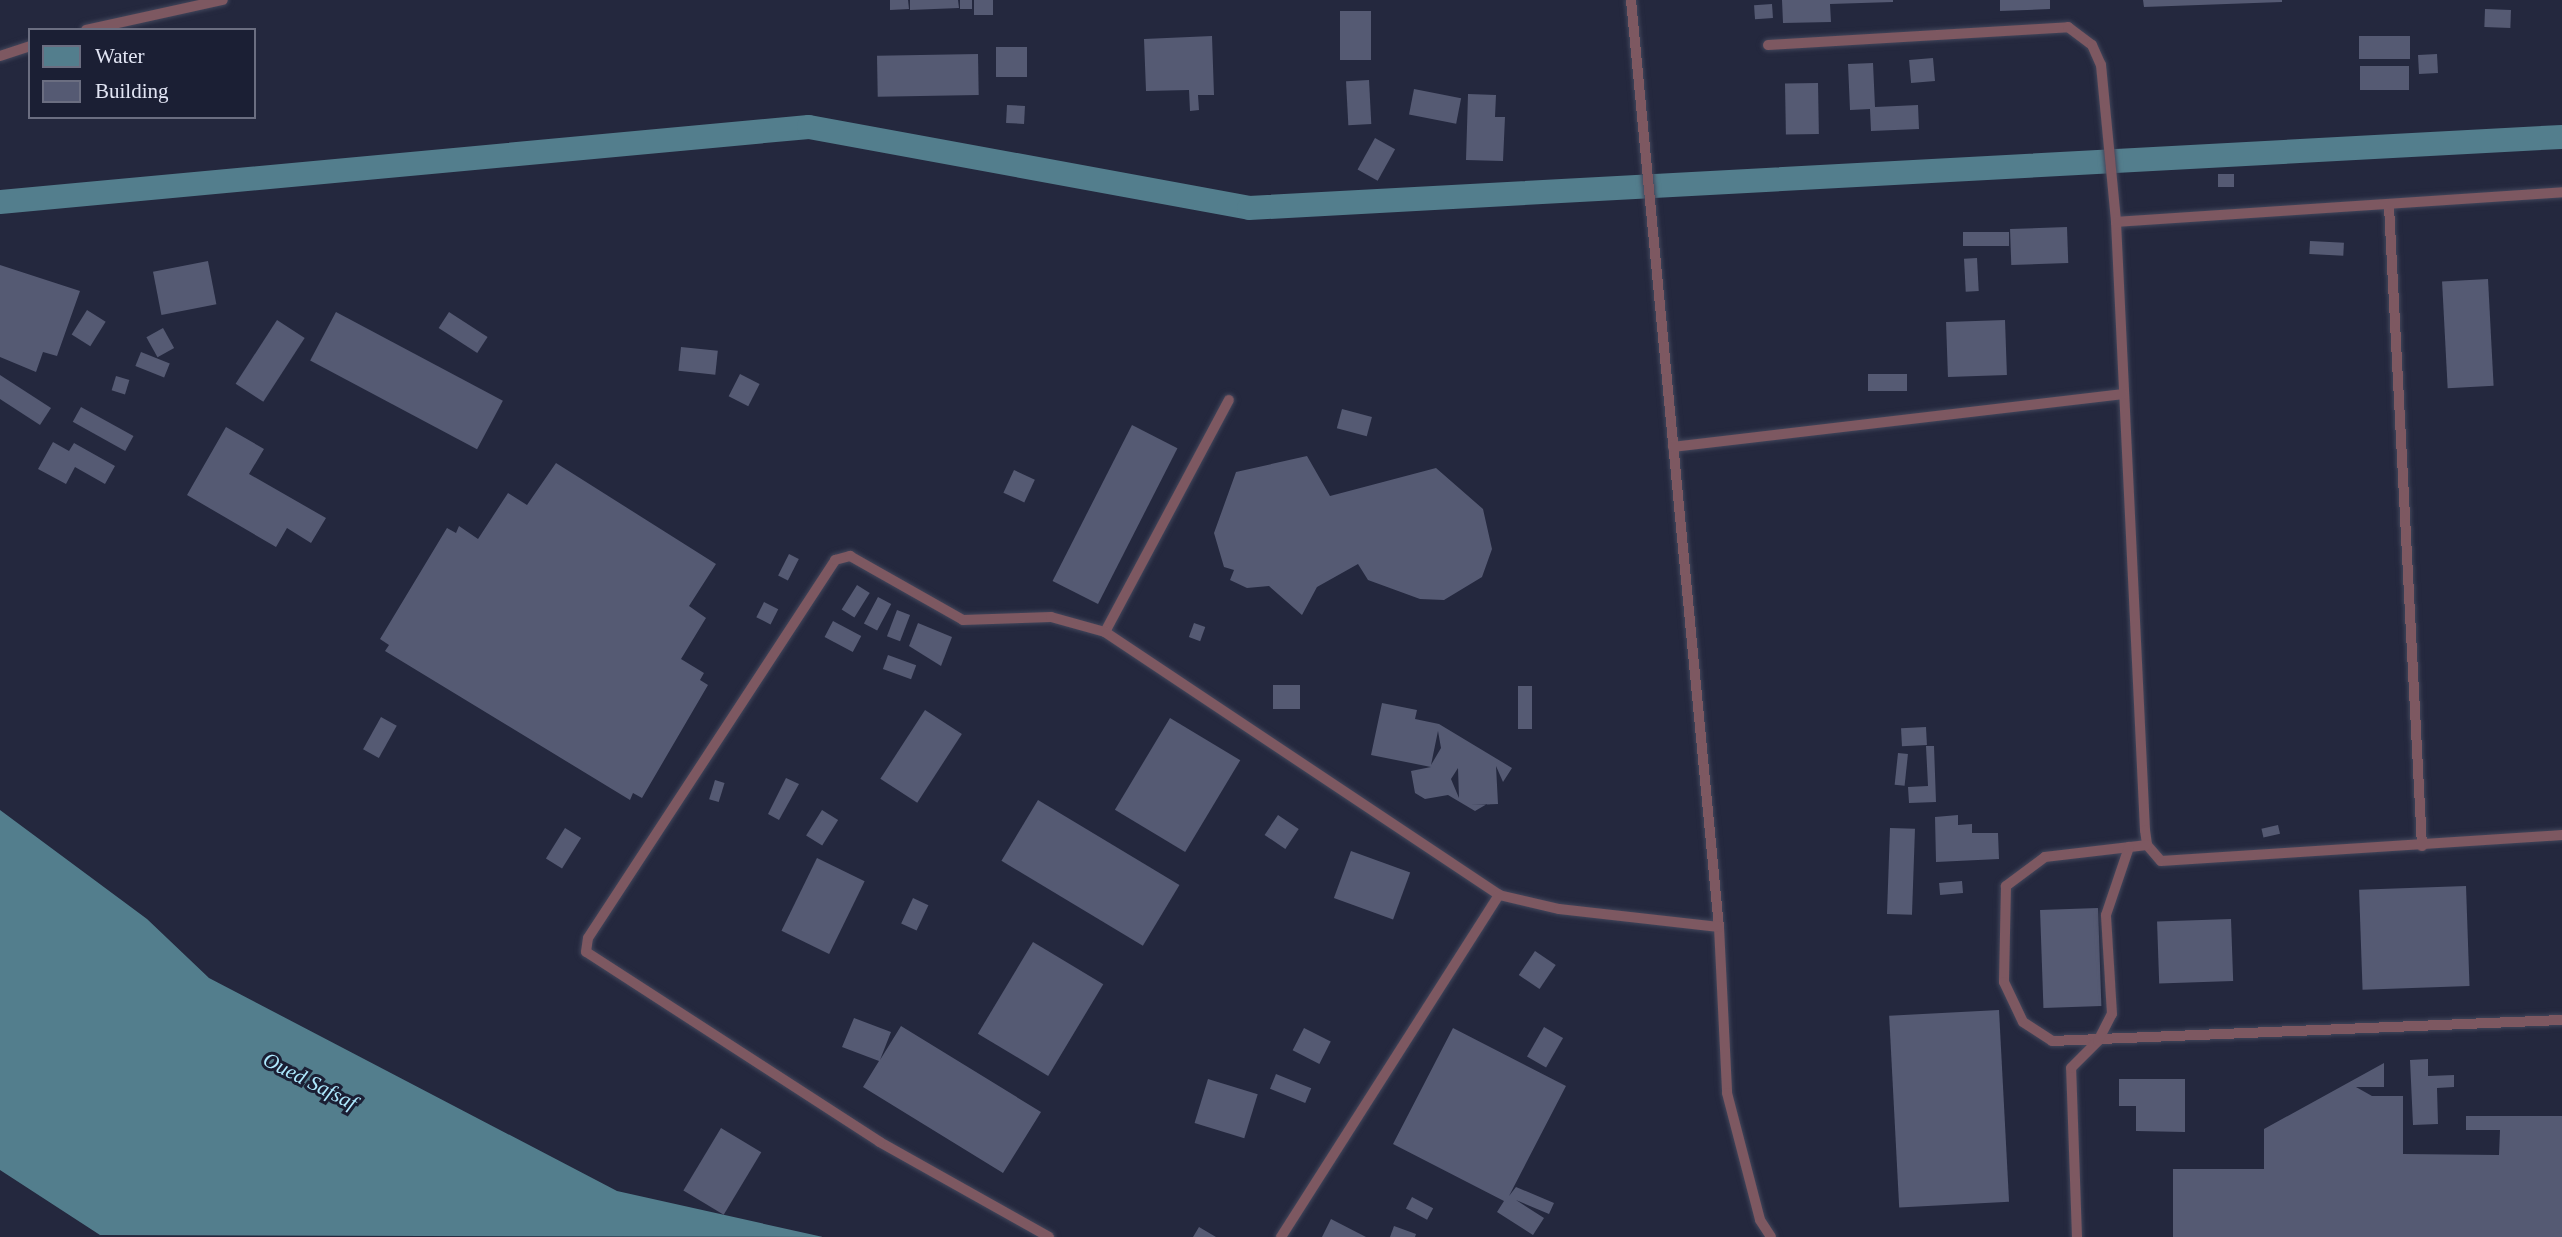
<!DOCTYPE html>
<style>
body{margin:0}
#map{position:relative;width:2562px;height:1237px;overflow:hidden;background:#24283e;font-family:Georgia,serif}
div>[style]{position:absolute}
.water>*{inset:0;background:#537e8d}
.canal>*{height:24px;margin:-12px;padding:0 12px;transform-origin:12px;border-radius:12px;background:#537e8d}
.building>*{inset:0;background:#555a73;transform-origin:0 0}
.roads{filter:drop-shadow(0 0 2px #42465b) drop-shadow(0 0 2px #42465b)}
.service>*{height:10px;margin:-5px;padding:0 5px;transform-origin:5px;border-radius:5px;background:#7d5861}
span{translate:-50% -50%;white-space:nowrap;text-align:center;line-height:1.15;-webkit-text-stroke:6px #1b1f34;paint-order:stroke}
.water-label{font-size:21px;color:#aee9fe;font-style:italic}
.legend{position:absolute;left:28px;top:28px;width:228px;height:91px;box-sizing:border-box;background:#1b1f34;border:2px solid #6b6e81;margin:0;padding:9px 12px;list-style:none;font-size:21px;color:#e2e5f4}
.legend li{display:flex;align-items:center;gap:14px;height:35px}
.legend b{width:35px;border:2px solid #6b6e81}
</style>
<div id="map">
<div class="water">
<div style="clip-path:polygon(0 810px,147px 919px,209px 978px,617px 1191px,823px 1237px,100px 1235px,0 1170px)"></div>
</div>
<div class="canal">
<div style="left:0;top:202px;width:812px;rotate:-5.3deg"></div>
<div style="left:809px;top:127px;width:447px;rotate:10.4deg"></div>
<div style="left:1249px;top:208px;width:1315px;rotate:-3.1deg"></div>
</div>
<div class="building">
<div style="clip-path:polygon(890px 0,908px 0,909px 9px,890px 10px)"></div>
<div style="clip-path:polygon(910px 0,958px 0,959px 8px,910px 10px)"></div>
<div style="left:960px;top:0;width:12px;height:9px"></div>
<div style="left:974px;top:0;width:19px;height:15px"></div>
<div style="clip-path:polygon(1782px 0,1893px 0,1893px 2px,1830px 4px,1831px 22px,1783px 23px)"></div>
<div style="clip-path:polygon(2000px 0,2050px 0,2050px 9px,2000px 11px)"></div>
<div style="clip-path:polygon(2143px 0,2282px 0,2282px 2px,2144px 7px)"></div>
<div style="left:1772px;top:4px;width:14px;height:18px;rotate:86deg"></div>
<div style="left:2485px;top:9px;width:26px;height:18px;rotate:2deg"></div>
<div style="left:1340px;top:11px;width:31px;height:49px"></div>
<div style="clip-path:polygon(1212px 36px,1214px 95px,1198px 95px,1199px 110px,1190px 111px,1189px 90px,1146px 91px,1144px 39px)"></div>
<div style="left:2410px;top:36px;width:23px;height:51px;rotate:90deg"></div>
<div style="left:996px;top:47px;width:31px;height:30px"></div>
<div style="left:978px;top:54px;width:41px;height:101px;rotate:89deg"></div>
<div style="left:2437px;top:54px;width:19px;height:19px;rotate:87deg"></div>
<div style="left:1933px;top:58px;width:23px;height:24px;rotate:85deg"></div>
<div style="clip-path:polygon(1873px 63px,1875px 107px,1918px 105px,1919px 129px,1871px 131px,1870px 109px,1850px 110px,1848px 64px)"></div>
<div style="left:2409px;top:66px;width:24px;height:49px;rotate:90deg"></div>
<div style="left:1369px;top:80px;width:44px;height:23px;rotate:87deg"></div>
<div style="left:1818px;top:83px;width:51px;height:33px;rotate:89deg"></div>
<div style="left:1414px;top:89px;width:48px;height:26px;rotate:11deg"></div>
<div style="clip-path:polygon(1468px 94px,1496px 95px,1495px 117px,1505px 117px,1503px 161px,1466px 160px)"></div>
<div style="left:1007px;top:105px;width:18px;height:18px;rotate:3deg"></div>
<div style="left:1375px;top:138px;width:23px;height:36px;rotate:29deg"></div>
<div style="left:2218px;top:174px;width:16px;height:13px"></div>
<div style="left:2067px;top:227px;width:36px;height:57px;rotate:88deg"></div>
<div style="left:2009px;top:232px;width:14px;height:46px;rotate:90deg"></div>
<div style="left:2310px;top:241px;width:34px;height:13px;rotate:3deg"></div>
<div style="left:1977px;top:258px;width:33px;height:13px;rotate:87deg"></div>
<div style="left:208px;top:261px;width:44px;height:56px;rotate:79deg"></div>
<div style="clip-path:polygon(0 265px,80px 291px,57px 356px,43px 352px,36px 372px,0 357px)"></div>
<div style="left:2488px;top:279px;width:107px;height:46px;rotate:87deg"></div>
<div style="left:87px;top:310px;width:22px;height:29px;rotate:32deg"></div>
<div style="left:336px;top:312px;width:189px;height:55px;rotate:28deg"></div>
<div style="left:449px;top:312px;width:46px;height:19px;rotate:33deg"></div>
<div style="left:277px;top:320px;width:33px;height:76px;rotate:33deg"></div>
<div style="left:2005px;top:320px;width:55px;height:59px;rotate:88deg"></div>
<div style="left:163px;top:328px;width:23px;height:19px;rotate:61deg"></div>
<div style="left:681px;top:347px;width:37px;height:24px;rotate:6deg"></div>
<div style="left:141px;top:352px;width:31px;height:15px;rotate:22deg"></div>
<div style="left:740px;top:374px;width:22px;height:25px;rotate:27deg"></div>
<div style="left:1907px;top:374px;width:17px;height:39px;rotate:90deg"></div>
<div style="clip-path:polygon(0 375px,51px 408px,40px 425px,0 399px)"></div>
<div style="left:116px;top:376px;width:14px;height:15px;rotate:17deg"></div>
<div style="left:81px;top:407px;width:60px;height:17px;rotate:29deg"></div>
<div style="left:1342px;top:409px;width:31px;height:20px;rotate:15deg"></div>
<div style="left:1132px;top:425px;width:51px;height:175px;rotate:27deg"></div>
<div style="clip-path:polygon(226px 427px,264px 449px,249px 474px,326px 518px,311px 543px,287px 528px,276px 547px,187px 495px)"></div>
<div style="clip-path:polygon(53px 442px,69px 451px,74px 443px,115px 466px,105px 484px,75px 467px,66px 484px,38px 469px)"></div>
<div style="clip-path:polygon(1307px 456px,1330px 496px,1436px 468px,1483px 509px,1492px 549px,1482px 577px,1444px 600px,1420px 599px,1368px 580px,1358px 564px,1317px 587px,1302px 615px,1269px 586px,1247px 588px,1230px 580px,1234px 570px,1224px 567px,1214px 533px,1236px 472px)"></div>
<div style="clip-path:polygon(556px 463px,716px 564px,689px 606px,706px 618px,681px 659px,704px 673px,700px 680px,708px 685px,642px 798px,633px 793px,630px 800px,385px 651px,389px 645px,380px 639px,447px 528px,456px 533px,459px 526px,478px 539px,508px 493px,527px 505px)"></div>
<div style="left:1014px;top:470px;width:23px;height:25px;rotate:25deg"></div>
<div style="left:789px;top:554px;width:11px;height:24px;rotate:27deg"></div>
<div style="left:857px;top:585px;width:15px;height:29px;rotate:32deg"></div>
<div style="left:878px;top:597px;width:15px;height:30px;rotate:28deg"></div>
<div style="left:764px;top:602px;width:16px;height:17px;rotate:27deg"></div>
<div style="left:897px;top:610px;width:14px;height:28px;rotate:21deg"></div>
<div style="left:833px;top:621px;width:32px;height:18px;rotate:28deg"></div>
<div style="clip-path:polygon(918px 623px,952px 637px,941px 666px,909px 646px)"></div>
<div style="left:1194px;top:623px;width:12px;height:15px;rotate:20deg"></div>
<div style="left:888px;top:655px;width:30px;height:15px;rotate:20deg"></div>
<div style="left:1300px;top:685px;width:24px;height:27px;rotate:90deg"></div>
<div style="left:1518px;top:686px;width:14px;height:43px"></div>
<div style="clip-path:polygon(evenodd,1382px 703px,1417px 710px,1415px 719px,1439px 724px,1512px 768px,1503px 782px,1496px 766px,1498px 804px,1470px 805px,1487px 804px,1475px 811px,1448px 795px,1425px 799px,1415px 793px,1411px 771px,1431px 767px,1371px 755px,1382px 703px,1438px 731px,1441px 748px,1431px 765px,1438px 731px,1382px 703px,1458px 768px,1459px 798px,1451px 779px,1458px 768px)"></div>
<div style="left:925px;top:710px;width:44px;height:82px;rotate:33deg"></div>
<div style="left:381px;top:717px;width:18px;height:37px;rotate:29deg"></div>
<div style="left:1170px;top:718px;width:82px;height:107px;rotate:31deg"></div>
<div style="left:1926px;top:727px;width:18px;height:25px;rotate:87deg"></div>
<div style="clip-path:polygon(1926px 746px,1934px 746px,1936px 802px,1909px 803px,1908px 787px,1928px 786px)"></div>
<div style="left:1898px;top:753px;width:10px;height:32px;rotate:6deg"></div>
<div style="clip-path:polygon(786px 778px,799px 784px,779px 820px,768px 814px)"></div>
<div style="left:715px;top:780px;width:10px;height:20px;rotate:17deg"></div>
<div style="left:1038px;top:800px;width:165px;height:71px;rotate:31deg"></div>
<div style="left:822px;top:810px;width:19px;height:30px;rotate:32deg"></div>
<div style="left:1278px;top:815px;width:25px;height:24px;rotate:34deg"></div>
<div style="clip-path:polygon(1958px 815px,1958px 825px,1972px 824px,1972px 833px,1998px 833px,1999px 859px,1936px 862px,1935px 817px)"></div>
<div style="left:2278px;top:825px;width:9px;height:17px;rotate:77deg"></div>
<div style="left:565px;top:828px;width:19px;height:36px;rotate:32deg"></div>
<div style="left:1890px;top:828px;width:25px;height:86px;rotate:2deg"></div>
<div style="left:1351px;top:851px;width:63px;height:50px;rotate:20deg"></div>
<div style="left:817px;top:858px;width:53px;height:81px;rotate:26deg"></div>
<div style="left:1962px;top:881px;width:12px;height:23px;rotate:85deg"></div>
<div style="left:2466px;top:886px;width:100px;height:107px;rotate:88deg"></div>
<div style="left:913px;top:898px;width:17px;height:28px;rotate:25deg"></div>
<div style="left:2098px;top:908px;width:98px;height:58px;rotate:88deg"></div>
<div style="left:2231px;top:919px;width:62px;height:74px;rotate:88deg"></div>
<div style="left:1033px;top:942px;width:82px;height:107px;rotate:31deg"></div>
<div style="left:1535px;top:951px;width:25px;height:29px;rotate:34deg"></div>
<div style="left:1999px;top:1010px;width:192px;height:110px;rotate:87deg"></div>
<div style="clip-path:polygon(854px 1018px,891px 1032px,880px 1060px,901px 1026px,1041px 1112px,1003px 1173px,863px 1087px,879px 1061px,842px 1047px)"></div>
<div style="left:1544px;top:1027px;width:22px;height:34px;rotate:30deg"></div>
<div style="left:1304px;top:1028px;width:30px;height:25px;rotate:27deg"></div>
<div style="clip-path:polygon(1453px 1028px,1566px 1086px,1509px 1196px,1516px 1187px,1554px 1203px,1549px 1214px,1516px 1200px,1544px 1218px,1533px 1235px,1497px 1212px,1504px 1201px,1393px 1144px)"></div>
<div style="clip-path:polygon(2428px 1059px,2428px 1076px,2454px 1075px,2454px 1087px,2437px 1088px,2438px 1124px,2413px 1125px,2410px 1060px)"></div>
<div style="clip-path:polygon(2384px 1063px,2384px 1087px,2356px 1087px,2372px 1096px,2403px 1096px,2403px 1154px,2499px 1155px,2500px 1130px,2466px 1130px,2466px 1116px,2562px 1116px,2562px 1237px,2173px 1237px,2173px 1169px,2264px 1169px,2264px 1129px)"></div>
<div style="left:1276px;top:1074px;width:38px;height:16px;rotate:22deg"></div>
<div style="left:1208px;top:1079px;width:52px;height:46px;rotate:17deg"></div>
<div style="clip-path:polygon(2119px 1079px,2185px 1079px,2185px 1132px,2136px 1131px,2136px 1106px,2119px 1106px)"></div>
<div style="left:721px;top:1128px;width:47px;height:73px;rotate:31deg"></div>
<div style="left:1412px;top:1197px;width:24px;height:13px;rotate:28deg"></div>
<div style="clip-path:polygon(1331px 1219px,1366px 1237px,1322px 1237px)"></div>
<div style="clip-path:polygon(1394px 1226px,1416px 1234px,1415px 1237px,1390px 1237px)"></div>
<div style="clip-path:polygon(1199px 1227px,1216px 1237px,1193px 1237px)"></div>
</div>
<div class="roads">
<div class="service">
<div style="left:1631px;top:0;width:931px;rotate:84.58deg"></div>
<div style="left:1719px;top:927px;width:166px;rotate:87.2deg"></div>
<div style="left:1727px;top:1093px;width:131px;rotate:75.4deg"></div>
<div style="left:1760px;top:1220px;width:20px;rotate:57deg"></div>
<div style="left:86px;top:30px;width:140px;rotate:-12.4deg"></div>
<div style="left:1768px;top:45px;width:301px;rotate:-3.4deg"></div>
<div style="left:2068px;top:27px;width:30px;rotate:37deg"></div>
<div style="left:2092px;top:45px;width:22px;rotate:66deg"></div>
<div style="left:2101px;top:65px;width:158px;rotate:84.5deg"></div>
<div style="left:2116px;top:222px;width:609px;rotate:87.27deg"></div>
<div style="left:2145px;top:830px;width:15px;rotate:82deg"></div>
<div style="left:2147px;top:845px;width:21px;rotate:49deg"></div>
<div style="left:2161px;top:861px;width:402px;rotate:-3.7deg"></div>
<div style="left:0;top:56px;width:32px;rotate:-18deg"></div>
<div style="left:2389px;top:206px;width:641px;rotate:87.05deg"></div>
<div style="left:2116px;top:222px;width:447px;rotate:-3.8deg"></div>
<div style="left:1673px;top:447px;width:453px;rotate:-6.7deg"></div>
<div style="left:1105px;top:632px;width:263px;rotate:-61.9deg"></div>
<div style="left:2147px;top:845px;width:103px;rotate:173.3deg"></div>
<div style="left:2045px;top:857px;width:49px;rotate:143.4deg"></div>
<div style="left:2006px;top:886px;width:96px;rotate:91.2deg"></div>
<div style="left:2004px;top:982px;width:44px;rotate:64.6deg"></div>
<div style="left:2023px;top:1022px;width:35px;rotate:33deg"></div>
<div style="left:2052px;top:1041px;width:510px;rotate:-2.36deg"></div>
<div style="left:1049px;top:1237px;width:194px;rotate:-150.7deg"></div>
<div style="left:880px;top:1142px;width:350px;rotate:-147.1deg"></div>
<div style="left:586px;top:952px;width:14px;rotate:-82deg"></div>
<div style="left:588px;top:938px;width:452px;rotate:-56.8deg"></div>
<div style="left:835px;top:560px;width:16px;rotate:-15deg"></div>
<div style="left:850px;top:556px;width:130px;rotate:29.5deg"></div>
<div style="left:963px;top:620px;width:88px;rotate:-2deg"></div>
<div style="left:1051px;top:617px;width:56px;rotate:15.5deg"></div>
<div style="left:1105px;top:632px;width:474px;rotate:33.7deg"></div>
<div style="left:1499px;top:895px;width:62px;rotate:13.1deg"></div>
<div style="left:1559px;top:909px;width:161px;rotate:6.4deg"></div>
<div style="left:1281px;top:1237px;width:406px;rotate:-57.5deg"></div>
<div style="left:2077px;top:1237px;width:169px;rotate:-92deg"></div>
<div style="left:2071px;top:1068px;width:38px;rotate:-45deg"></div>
<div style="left:2098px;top:1041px;width:30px;rotate:-63deg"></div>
<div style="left:2112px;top:1014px;width:99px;rotate:-93.5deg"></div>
<div style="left:2106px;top:915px;width:72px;rotate:-71.3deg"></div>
</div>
</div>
<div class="water-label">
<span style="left:310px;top:1081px;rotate:27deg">Oued Safsaf</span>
</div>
<ul class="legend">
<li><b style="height:19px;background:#537e8d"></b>Water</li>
<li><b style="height:19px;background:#555a73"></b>Building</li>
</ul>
</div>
